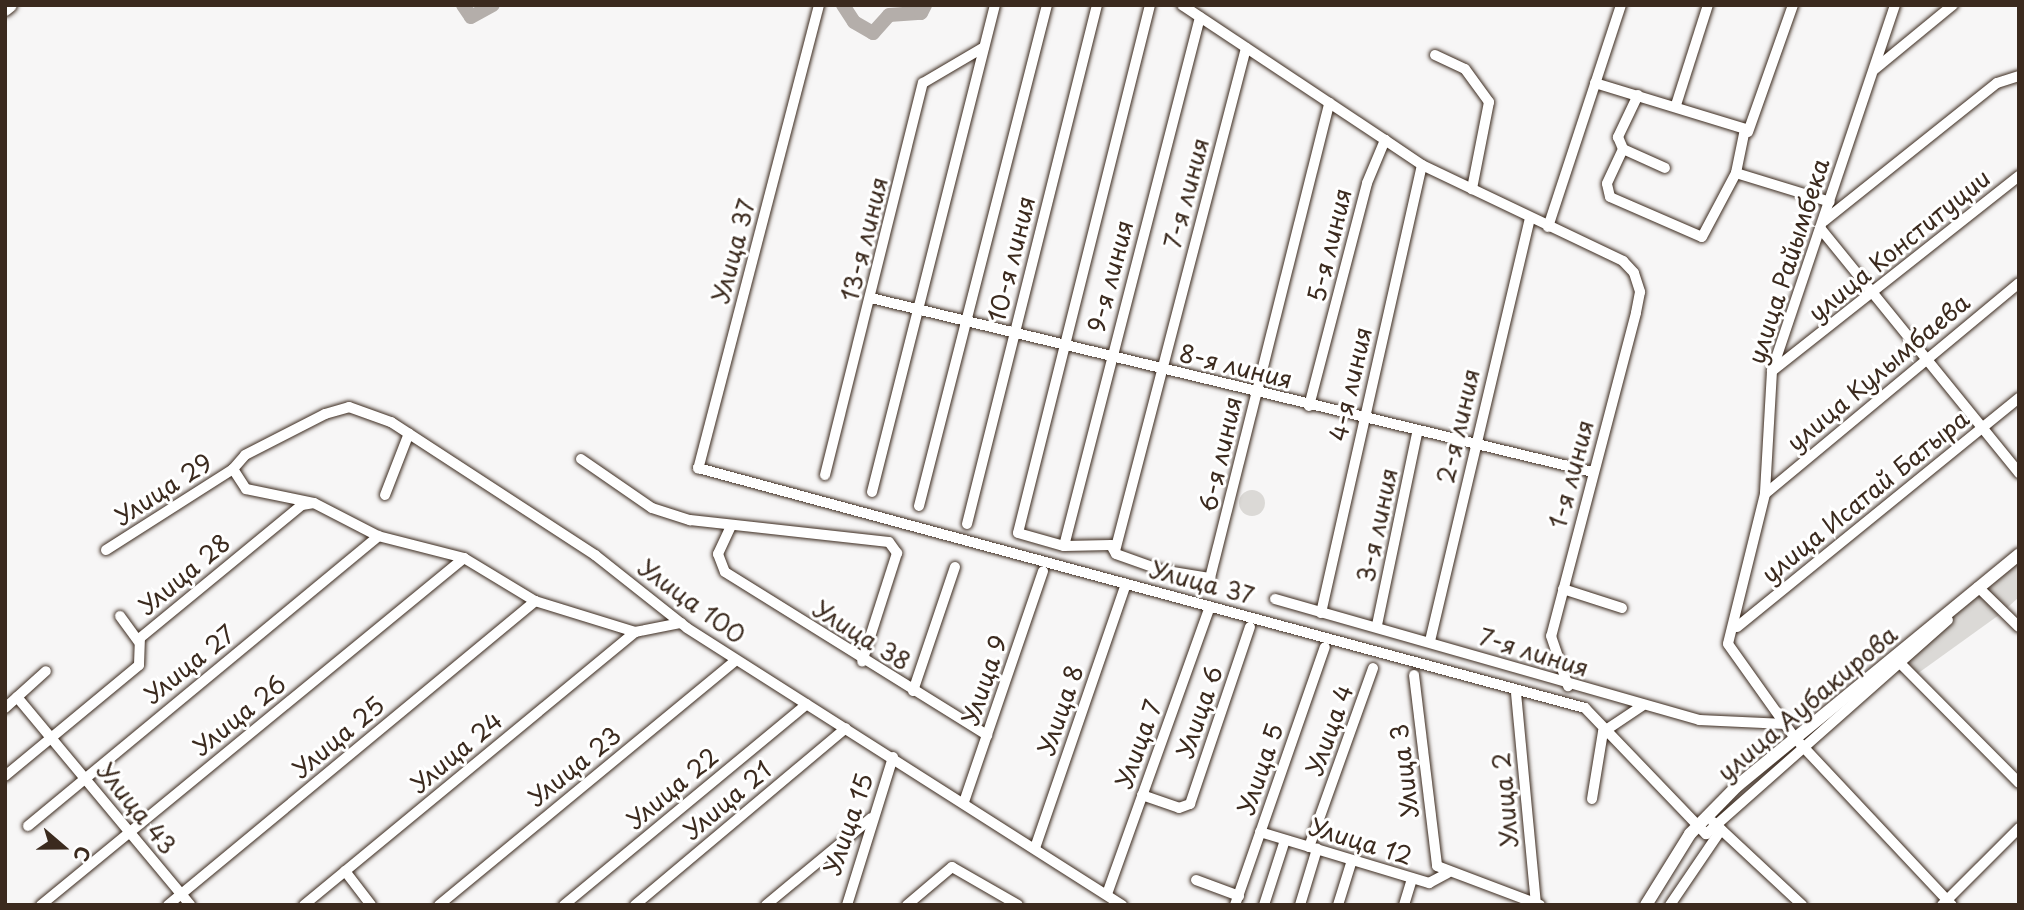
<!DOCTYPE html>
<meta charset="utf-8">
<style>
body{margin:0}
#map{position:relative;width:2024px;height:910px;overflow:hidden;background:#f7f6f6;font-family:"Playpen Sans",sans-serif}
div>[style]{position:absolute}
.green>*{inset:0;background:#dbd9d6}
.round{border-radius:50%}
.river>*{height:14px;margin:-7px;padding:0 7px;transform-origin:7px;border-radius:7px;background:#b4aeaa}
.roads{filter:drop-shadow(0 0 2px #3b2a1e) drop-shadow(0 0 2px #3b2a1e)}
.minor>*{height:10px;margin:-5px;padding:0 5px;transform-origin:5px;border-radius:5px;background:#fff}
.major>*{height:12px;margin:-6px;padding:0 6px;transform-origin:6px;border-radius:6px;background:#fff}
.highway>*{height:14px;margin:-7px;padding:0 7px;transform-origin:7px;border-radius:7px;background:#fff}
span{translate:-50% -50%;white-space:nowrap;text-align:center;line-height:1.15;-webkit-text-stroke:6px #fff;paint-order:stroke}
.street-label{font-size:24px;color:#3b2a1e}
.frame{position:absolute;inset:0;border:7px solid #3b2a1e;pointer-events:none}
.north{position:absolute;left:28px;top:812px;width:70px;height:70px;-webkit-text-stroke:5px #fff;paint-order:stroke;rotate:110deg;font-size:19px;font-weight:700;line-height:28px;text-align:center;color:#3b2a1e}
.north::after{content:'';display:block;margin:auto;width:24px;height:32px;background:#3b2a1e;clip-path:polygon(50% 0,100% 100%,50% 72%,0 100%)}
</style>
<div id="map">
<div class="green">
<div class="round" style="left:1239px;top:490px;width:26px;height:26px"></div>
<div style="clip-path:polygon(2019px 558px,2019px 597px,2007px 608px,1985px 587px)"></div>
<div style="clip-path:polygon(1978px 593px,1999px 615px,1917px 674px,1902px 660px)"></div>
</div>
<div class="river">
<div style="left:463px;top:5px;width:14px;rotate:56deg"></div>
<div style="left:471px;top:17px;width:25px;rotate:-29deg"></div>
<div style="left:843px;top:5px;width:20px;rotate:57deg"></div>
<div style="left:854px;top:22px;width:22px;rotate:30deg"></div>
<div style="left:873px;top:33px;width:24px;rotate:-48deg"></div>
<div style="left:889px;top:15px;width:32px;rotate:-4deg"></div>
<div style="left:921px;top:13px;width:9px;rotate:-63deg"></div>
</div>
<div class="roads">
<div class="minor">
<div style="left:819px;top:5px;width:479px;rotate:104.6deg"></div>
<div style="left:698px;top:468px;width:919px;rotate:15.14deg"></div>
<div style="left:1585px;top:708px;width:175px;rotate:46.2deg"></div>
<div style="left:1706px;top:834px;width:323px;rotate:-41.5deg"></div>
<div style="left:1150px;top:5px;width:544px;rotate:104.04deg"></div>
<div style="left:1018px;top:533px;width:48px;rotate:15.8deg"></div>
<div style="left:1064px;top:546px;width:47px;rotate:-1.2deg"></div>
<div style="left:1111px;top:545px;width:10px;rotate:61deg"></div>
<div style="left:1116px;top:554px;width:48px;rotate:19.6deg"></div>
<div style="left:1161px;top:570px;width:50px;rotate:9.3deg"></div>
<div style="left:1210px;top:578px;width:490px;rotate:-75.9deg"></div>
<div style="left:1182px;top:5px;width:244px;rotate:33.6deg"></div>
<div style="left:1895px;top:5px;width:386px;rotate:108.6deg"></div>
<div style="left:1772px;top:371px;width:123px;rotate:93.3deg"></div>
<div style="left:1765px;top:494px;width:154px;rotate:103.9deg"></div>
<div style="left:1728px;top:644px;width:114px;rotate:54.6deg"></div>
<div style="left:1794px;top:737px;width:231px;rotate:46.8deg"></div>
<div style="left:1435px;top:55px;width:33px;rotate:25deg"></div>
<div style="left:1465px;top:69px;width:41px;rotate:54deg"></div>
<div style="left:1489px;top:102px;width:89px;rotate:101.1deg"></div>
<div style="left:1875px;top:69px;width:101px;rotate:-39.4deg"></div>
<div style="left:1595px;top:83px;width:157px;rotate:17deg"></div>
<div style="left:1745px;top:129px;width:45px;rotate:101.6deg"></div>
<div style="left:1736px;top:173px;width:98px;rotate:17.1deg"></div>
<div style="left:1638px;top:95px;width:47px;rotate:115.5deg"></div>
<div style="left:1618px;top:137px;width:13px;rotate:67deg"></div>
<div style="left:1623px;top:149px;width:38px;rotate:115deg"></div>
<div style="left:1607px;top:184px;width:13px;rotate:77deg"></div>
<div style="left:1610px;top:197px;width:100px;rotate:23.5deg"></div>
<div style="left:1702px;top:237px;width:72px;rotate:-62deg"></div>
<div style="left:1676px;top:105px;width:105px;rotate:-72.3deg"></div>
<div style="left:1748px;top:132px;width:135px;rotate:-70.5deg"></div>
<div style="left:1623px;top:149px;width:46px;rotate:24.3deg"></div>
<div style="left:1824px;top:221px;width:221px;rotate:-38.6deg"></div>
<div style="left:1997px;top:83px;width:23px;rotate:-18deg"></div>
<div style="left:1548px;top:227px;width:234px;rotate:-71.8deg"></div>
<div style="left:1820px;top:228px;width:316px;rotate:50.9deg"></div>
<div style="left:871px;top:298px;width:743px;rotate:13.55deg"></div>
<div style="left:1772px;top:371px;width:315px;rotate:-38.3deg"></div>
<div style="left:1309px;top:406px;width:230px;rotate:-75.4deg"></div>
<div style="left:1367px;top:183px;width:47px;rotate:-67.3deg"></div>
<div style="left:1385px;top:140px;width:45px;rotate:34deg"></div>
<div style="left:1422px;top:165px;width:223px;rotate:25.5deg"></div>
<div style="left:1623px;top:261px;width:16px;rotate:47deg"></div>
<div style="left:1634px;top:273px;width:20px;rotate:72deg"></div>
<div style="left:1640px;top:292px;width:21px;rotate:101deg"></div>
<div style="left:1636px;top:313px;width:334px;rotate:104.7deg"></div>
<div style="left:1551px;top:636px;width:53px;rotate:71.2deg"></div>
<div style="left:581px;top:459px;width:86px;rotate:34.6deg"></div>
<div style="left:652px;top:508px;width:40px;rotate:18deg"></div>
<div style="left:690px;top:520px;width:200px;rotate:6.3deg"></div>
<div style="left:889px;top:542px;width:14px;rotate:54deg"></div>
<div style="left:897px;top:553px;width:114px;rotate:107.8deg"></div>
<div style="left:233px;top:469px;width:18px;rotate:-49deg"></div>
<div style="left:245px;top:455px;width:90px;rotate:-27.1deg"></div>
<div style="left:325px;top:414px;width:25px;rotate:-16deg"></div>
<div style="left:349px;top:407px;width:45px;rotate:19.7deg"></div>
<div style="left:391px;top:422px;width:244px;rotate:33.1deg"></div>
<div style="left:595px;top:555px;width:117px;rotate:38.4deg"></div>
<div style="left:687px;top:628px;width:516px;rotate:32.49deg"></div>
<div style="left:825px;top:475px;width:404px;rotate:-76deg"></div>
<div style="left:923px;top:83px;width:71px;rotate:-30.5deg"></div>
<div style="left:872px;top:492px;width:502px;rotate:-75.83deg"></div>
<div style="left:1765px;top:494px;width:330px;rotate:-39.7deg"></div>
<div style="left:385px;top:495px;width:66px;rotate:-68.8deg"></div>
<div style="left:919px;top:506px;width:517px;rotate:-75.67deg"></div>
<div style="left:967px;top:524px;width:535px;rotate:-75.94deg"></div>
<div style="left:731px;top:526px;width:31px;rotate:115deg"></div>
<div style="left:718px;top:554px;width:19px;rotate:69deg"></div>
<div style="left:725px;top:572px;width:309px;rotate:31.9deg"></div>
<div style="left:1064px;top:546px;width:546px;rotate:-75.58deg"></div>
<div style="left:106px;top:550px;width:151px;rotate:-32.5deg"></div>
<div style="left:233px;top:469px;width:24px;rotate:57deg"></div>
<div style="left:246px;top:489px;width:69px;rotate:11.6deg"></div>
<div style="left:1115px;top:551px;width:520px;rotate:-75.4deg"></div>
<div style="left:1978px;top:587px;width:57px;rotate:44.3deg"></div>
<div style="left:1563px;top:589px;width:62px;rotate:17.9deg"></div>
<div style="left:1275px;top:599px;width:441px;rotate:15.9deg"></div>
<div style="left:1699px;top:720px;width:86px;rotate:2.7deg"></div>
<div style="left:1321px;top:613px;width:459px;rotate:-77.3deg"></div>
<div style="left:120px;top:616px;width:31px;rotate:54deg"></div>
<div style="left:1377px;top:625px;width:195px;rotate:-78.2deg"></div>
<div style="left:1737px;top:627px;width:363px;rotate:-39.1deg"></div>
<div style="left:1430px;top:641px;width:432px;rotate:-76.7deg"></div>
<div style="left:1895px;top:658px;width:176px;rotate:45.2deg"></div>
<div style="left:1414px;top:675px;width:192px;rotate:83.1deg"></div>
<div style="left:1437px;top:866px;width:110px;rotate:20.7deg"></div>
<div style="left:913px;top:691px;width:131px;rotate:-71.3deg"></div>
<div style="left:1516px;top:693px;width:211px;rotate:84.6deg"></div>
<div style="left:17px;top:697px;width:271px;rotate:50.2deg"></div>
<div style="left:5px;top:708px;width:55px;rotate:-42.1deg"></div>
<div style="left:5px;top:776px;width:174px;rotate:-39.6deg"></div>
<div style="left:139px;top:665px;width:27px;rotate:-88deg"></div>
<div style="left:140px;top:638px;width:210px;rotate:-39.4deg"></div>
<div style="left:302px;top:505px;width:12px;rotate:-9deg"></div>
<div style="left:314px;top:503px;width:72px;rotate:27.3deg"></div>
<div style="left:378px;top:536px;width:89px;rotate:14.3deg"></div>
<div style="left:464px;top:558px;width:83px;rotate:31.2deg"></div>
<div style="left:535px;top:601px;width:105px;rotate:17.2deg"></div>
<div style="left:635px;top:632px;width:47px;rotate:-11.1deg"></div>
<div style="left:1142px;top:795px;width:39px;rotate:19deg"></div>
<div style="left:1179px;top:808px;width:12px;rotate:-20deg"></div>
<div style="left:1190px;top:804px;width:187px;rotate:-71.3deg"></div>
<div style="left:1592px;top:799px;width:68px;rotate:-80.7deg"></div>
<div style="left:1603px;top:732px;width:47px;rotate:-33.7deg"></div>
<div style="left:964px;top:802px;width:244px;rotate:-71.1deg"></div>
<div style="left:1713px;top:822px;width:122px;rotate:43deg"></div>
<div style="left:28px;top:826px;width:455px;rotate:-39.6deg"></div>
<div style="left:1260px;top:832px;width:177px;rotate:16.8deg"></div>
<div style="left:1429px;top:883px;width:21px;rotate:-28deg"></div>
<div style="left:1309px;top:847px;width:190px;rotate:-70.3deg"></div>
<div style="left:1035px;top:848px;width:277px;rotate:-71deg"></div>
<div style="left:345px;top:871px;width:43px;rotate:52.6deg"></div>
<div style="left:1196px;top:880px;width:46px;rotate:20.4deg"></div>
<div style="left:1107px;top:894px;width:303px;rotate:-70.3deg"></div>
<div style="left:41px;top:905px;width:547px;rotate:-39.36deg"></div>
<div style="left:168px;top:905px;width:477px;rotate:-39.6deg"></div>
<div style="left:304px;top:905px;width:429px;rotate:-39.5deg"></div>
<div style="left:439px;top:905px;width:385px;rotate:-39.5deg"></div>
<div style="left:564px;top:905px;width:315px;rotate:-39.6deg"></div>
<div style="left:635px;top:905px;width:275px;rotate:-40deg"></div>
<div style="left:766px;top:905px;width:136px;rotate:-39.6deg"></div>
<div style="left:847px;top:905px;width:155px;rotate:-72.7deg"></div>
<div style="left:907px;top:905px;width:59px;rotate:-40.2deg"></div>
<div style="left:952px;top:867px;width:76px;rotate:29.9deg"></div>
<div style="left:1235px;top:905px;width:273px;rotate:-70.8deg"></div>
<div style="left:1264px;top:905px;width:68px;rotate:-72.1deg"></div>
<div style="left:1300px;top:905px;width:59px;rotate:-73.1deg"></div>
<div style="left:1338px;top:905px;width:47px;rotate:-72.7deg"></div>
<div style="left:1404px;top:905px;width:28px;rotate:-73deg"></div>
<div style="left:1670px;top:905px;width:91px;rotate:-55.8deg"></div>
<div style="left:1942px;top:905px;width:109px;rotate:-45deg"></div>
</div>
<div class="major">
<div style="left:1646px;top:905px;width:84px;rotate:-58.2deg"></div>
<div style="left:1690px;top:834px;width:67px;rotate:-45.6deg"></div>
<div style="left:1737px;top:786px;width:365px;rotate:-39.4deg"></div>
</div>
<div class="highway">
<div style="left:5px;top:9px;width:6px;rotate:-39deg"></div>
</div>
</div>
<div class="street-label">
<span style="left:1186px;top:193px;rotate:-75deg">7-я линия</span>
<span style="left:864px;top:239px;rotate:-76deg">13-я линия</span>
<span style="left:1329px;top:245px;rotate:-76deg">5-я линия</span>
<span style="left:1899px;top:245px;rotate:-39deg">улица Конституции</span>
<span style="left:733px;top:251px;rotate:-75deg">Улица 37</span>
<span style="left:1011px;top:259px;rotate:-76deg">10-я линия</span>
<span style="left:1788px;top:261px;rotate:-72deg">улица Райымбека</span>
<span style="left:1110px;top:276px;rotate:-75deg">9-я линия</span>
<span style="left:1236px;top:366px;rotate:14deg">8-я линия</span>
<span style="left:1878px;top:372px;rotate:-40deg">улица Кулымбаева</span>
<span style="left:1350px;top:384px;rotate:-77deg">4-я линия</span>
<span style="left:1458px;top:426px;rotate:-77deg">2-я линия</span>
<span style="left:1220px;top:454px;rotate:-77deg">6-я линия</span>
<span style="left:1571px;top:474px;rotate:-75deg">1-я линия</span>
<span style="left:163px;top:489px;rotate:-33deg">Улица 29</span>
<span style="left:1865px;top:496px;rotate:-39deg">улица Исатай Батыра</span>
<span style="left:1377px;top:525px;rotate:-78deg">3-я линия</span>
<span style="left:184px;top:574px;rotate:-40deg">Улица 28</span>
<span style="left:1202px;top:582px;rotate:15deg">Улица 37</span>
<span style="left:692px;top:601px;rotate:36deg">Улица 100</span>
<span style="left:862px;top:635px;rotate:32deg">Улица 38</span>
<span style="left:1534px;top:652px;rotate:17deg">7-я линия</span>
<span style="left:189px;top:664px;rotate:-39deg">Улица 27</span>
<span style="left:984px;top:680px;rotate:-71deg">Улица 9</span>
<span style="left:1807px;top:703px;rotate:-40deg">улица Аубакирова</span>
<span style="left:1060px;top:710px;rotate:-71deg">Улица 8</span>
<span style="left:1199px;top:712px;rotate:-71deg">Улица 6</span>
<span style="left:239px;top:715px;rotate:-39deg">Улица 26</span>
<span style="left:1329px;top:730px;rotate:-70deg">Улица 4</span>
<span style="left:338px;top:737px;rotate:-40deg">Улица 25</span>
<span style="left:1138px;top:744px;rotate:-70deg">Улица 7</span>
<span style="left:456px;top:752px;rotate:-40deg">Улица 24</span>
<span style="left:574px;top:766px;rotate:-39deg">Улица 23</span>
<span style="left:1260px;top:769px;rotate:-71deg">Улица 5</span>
<span style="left:1404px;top:771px;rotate:-97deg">Улица 3</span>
<span style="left:672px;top:788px;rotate:-40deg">Улица 22</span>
<span style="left:727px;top:800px;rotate:-40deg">Улица 21</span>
<span style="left:1505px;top:800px;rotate:-95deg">Улица 2</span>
<span style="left:137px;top:808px;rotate:51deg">Улица 43</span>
<span style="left:848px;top:824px;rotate:-71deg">Улица 15</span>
<span style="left:1361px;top:841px;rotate:17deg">Улица 12</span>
</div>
<div class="frame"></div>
<div class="north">С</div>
</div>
